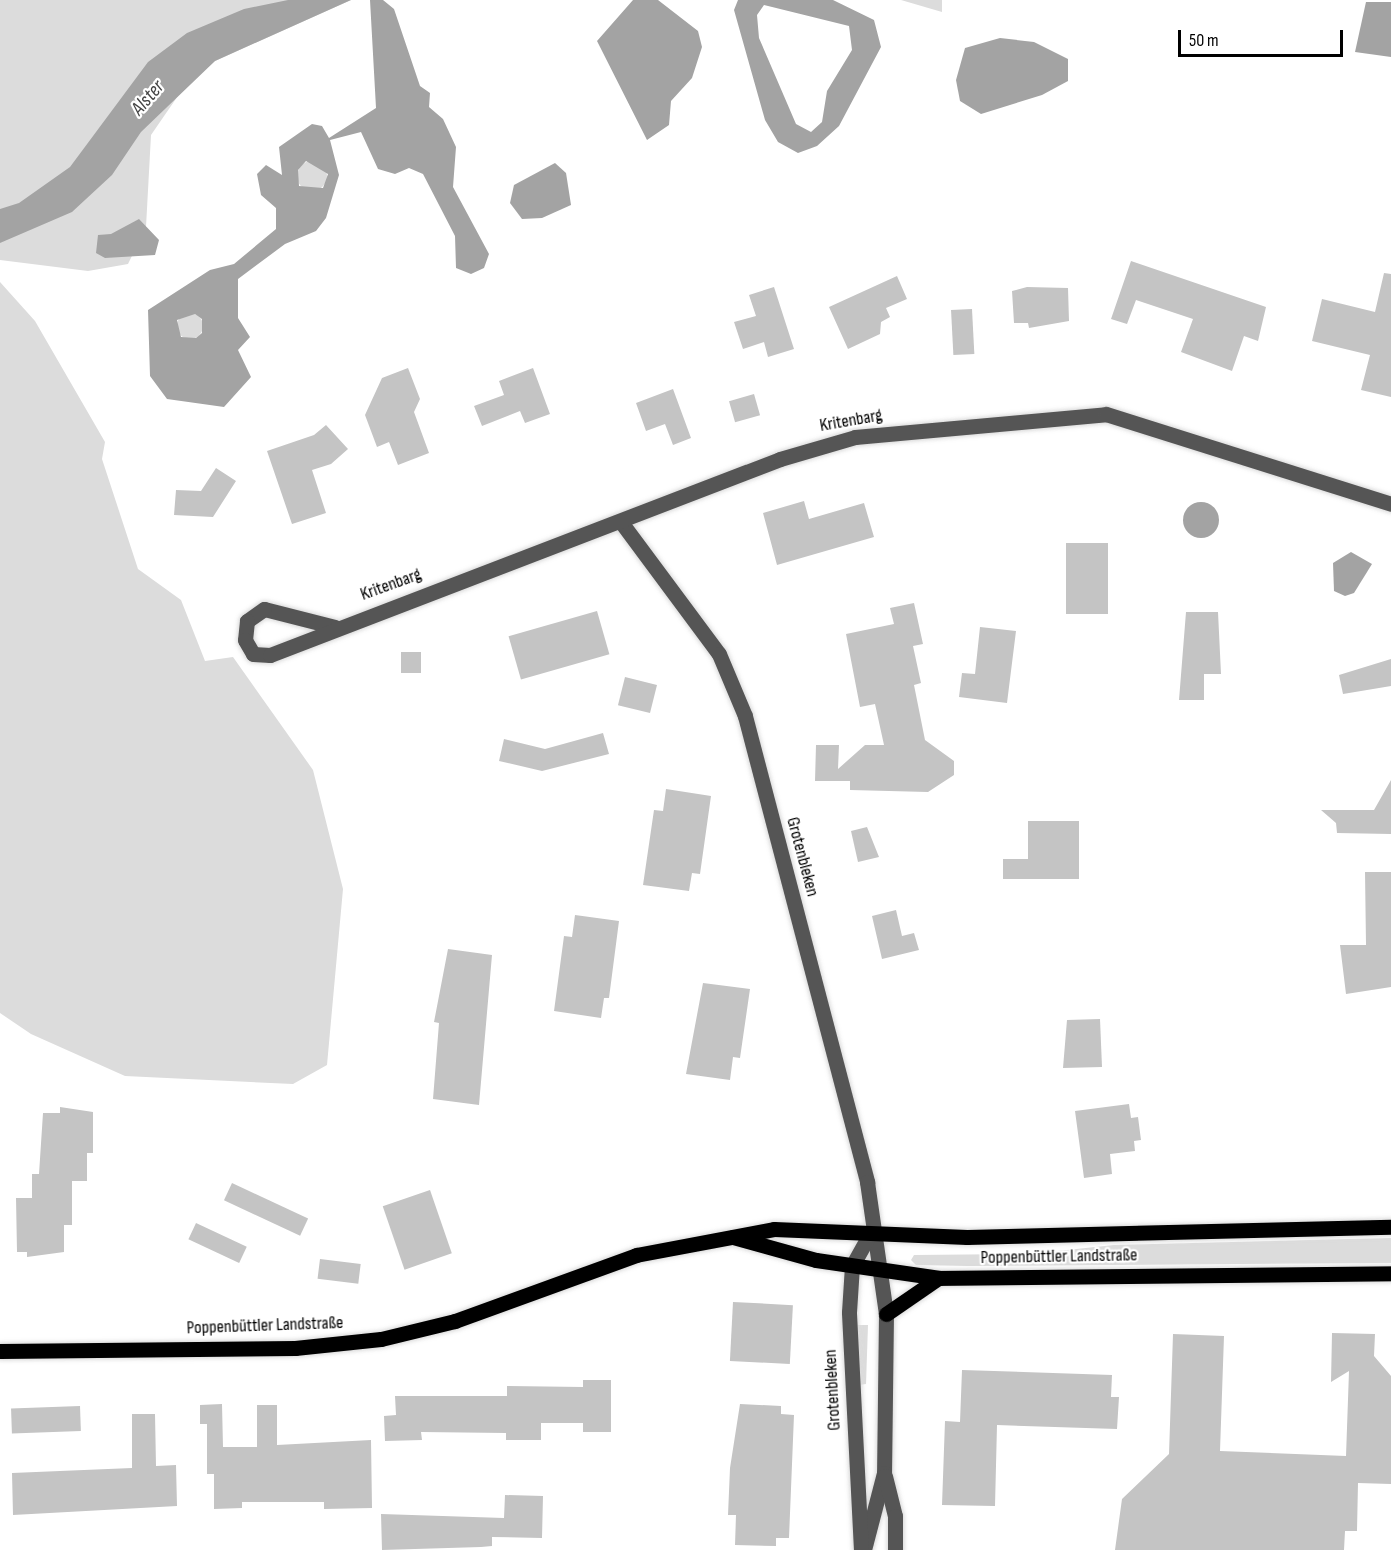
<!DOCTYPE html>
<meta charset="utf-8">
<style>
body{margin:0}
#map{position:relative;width:1391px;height:1550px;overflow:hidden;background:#fff;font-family:"Sofia Sans Condensed",sans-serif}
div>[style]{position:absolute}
.green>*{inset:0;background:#dcdcdc}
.round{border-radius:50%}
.water>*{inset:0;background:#a3a3a3}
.building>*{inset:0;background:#c4c4c4;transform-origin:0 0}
.roads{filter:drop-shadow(0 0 2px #dbdbdb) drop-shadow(0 0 2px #dbdbdb)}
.minor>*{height:15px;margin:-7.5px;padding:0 7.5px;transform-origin:7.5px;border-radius:7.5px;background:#555}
.major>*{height:15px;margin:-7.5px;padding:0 7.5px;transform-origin:7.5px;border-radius:7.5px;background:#000}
span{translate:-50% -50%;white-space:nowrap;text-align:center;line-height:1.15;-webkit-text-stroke:4.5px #fff;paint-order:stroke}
.street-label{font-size:18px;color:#000}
.water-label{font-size:20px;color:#444;font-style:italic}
.scale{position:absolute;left:1178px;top:30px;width:165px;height:27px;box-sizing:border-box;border:3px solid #000;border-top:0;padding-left:8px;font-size:18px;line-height:21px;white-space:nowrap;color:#000;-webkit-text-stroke:4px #fff;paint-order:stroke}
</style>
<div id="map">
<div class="green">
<div style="clip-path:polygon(0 0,351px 0,215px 61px,182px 90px,151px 135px,146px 227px,128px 264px,88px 271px,0 260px)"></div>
<div style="clip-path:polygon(901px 0,942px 0,942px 12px)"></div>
<div class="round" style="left:297px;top:161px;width:30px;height:30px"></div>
<div style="clip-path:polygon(0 282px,35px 321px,105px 442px,102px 459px,138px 569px,181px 600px,205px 661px,233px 657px,313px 770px,343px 889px,327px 1065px,293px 1084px,125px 1076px,31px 1034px,0 1013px)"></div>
<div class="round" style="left:177px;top:313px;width:26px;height:26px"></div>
<div style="clip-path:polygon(1391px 1238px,1391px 1263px,968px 1266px,916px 1265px,911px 1260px,914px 1255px,1029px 1254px,1114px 1245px)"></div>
<div style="clip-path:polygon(858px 1325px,868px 1325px,866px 1384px,859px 1385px)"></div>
</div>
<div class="water">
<div style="clip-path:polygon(288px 0,351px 0,215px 61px,141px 132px,112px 175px,72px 212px,0 243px,0 209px,19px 203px,70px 167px,148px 62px,187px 33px,244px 9px)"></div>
<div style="clip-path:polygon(evenodd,370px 0,383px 0,394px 9px,420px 86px,430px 93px,429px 107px,443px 119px,456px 147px,453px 187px,489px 254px,484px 268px,471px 274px,456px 268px,455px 236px,423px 174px,409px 168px,395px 174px,378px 169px,361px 132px,330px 140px,339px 175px,326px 218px,316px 231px,285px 244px,238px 279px,238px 318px,250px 337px,238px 350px,251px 377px,224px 407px,167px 399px,150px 376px,148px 310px,210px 270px,234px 264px,276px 229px,276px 208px,261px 195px,257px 174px,266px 165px,282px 175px,279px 147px,312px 124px,322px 126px,329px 138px,376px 108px,370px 0,306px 161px,328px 174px,323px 188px,299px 186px,298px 170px,306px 161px,370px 0,195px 314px,202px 319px,202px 333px,196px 338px,181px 337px,177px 320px,195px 314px)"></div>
<div style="clip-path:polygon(633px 0,658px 0,698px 31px,702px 47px,692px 78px,671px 101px,669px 125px,647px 140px,597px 41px)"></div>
<div style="clip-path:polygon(evenodd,738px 0,833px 0,874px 20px,881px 47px,839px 126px,817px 146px,798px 153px,778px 142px,765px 120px,734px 10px,738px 0,764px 5px,849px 26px,852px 50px,827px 91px,822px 122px,811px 132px,796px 124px,759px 38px,757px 15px,764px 5px)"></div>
<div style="clip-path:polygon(1366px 2px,1391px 2px,1391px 57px,1355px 52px)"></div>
<div style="clip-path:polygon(1000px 38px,1034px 42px,1068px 59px,1068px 81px,1042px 95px,981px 114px,960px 101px,956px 80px,965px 48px)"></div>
<div style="clip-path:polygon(555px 163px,566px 173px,571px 205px,542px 218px,522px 219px,510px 203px,514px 185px)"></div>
<div style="clip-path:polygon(139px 219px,159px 240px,155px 255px,105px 258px,96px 253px,98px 235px,111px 234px)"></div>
<div class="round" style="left:1183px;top:502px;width:36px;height:36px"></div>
<div style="clip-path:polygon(1351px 552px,1372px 564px,1354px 593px,1345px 596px,1334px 591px,1333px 563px)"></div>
</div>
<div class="building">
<div style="clip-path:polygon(1131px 261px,1266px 307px,1258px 341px,1244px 336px,1232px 371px,1181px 352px,1193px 319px,1136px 300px,1127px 324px,1111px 319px)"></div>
<div style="clip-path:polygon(1384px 273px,1391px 274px,1391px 397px,1361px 390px,1370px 355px,1312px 341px,1322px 299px,1375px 312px)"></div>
<div style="clip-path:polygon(897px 276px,907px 299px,886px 308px,890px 317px,881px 322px,880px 334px,848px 349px,829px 307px)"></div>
<div style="clip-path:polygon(774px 287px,794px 349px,768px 357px,764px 342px,743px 349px,734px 322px,756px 316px,749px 295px)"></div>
<div style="clip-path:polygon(1027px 287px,1068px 288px,1069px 321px,1029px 328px,1028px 323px,1014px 323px,1012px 291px)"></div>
<div style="left:972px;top:309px;width:45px;height:21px;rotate:87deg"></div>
<div style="clip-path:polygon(408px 368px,420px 399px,414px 412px,429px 453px,398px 465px,389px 442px,377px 447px,365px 415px,382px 378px)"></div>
<div style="clip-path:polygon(533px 368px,550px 414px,525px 423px,520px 411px,482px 426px,474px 406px,504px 395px,499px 381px)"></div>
<div style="clip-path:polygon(673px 389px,691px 438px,673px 445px,665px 424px,646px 431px,636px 403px)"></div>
<div style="left:754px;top:394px;width:22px;height:26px;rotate:74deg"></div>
<div style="clip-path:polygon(326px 425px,348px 449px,331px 464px,312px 470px,326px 513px,292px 524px,267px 451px,314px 435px)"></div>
<div style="clip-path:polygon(216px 468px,236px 481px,213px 517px,174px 515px,176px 490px,201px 491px)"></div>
<div style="clip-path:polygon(804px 501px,809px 519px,864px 503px,874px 537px,777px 565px,763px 513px)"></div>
<div style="left:1066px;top:543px;width:42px;height:71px"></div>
<div style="clip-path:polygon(914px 603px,923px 644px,913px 646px,921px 683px,914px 685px,925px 740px,954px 761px,954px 775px,928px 792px,850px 790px,850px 781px,815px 781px,816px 745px,839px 745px,838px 769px,865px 745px,884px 745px,875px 704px,860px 707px,846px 634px,894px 624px,890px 608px)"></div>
<div style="left:597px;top:611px;width:45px;height:92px;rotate:74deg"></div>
<div style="clip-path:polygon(1186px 612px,1218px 612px,1221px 674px,1204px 674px,1204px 700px,1179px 700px)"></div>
<div style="clip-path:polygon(980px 627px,1016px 631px,1007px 703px,959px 697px,962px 673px,975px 674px)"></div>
<div style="left:401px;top:652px;width:20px;height:21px"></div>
<div style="clip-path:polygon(1391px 659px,1391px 686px,1343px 694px,1339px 675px)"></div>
<div style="left:625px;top:677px;width:33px;height:29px;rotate:14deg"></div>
<div style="clip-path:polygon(603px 733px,609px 754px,542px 771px,499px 761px,504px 739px,545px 749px)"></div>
<div style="clip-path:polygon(1391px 780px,1391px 834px,1337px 833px,1336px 823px,1321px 810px,1374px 810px)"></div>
<div style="clip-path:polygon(666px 789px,711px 796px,700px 874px,692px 873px,689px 891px,643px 885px,654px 810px,663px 811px)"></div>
<div style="clip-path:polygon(1028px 821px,1079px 821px,1079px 879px,1003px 879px,1003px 859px,1028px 859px)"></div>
<div style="clip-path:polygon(867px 827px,879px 857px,858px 862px,851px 831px)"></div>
<div style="clip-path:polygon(1365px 872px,1391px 872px,1391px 987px,1346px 994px,1340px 945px,1366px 945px)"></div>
<div style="clip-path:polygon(896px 910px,902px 936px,914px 933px,919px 950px,882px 959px,872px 916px)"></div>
<div style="clip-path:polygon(575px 915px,619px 921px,609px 998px,604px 998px,601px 1018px,554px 1011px,564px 936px,572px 937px)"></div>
<div style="clip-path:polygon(448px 949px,492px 955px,479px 1105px,433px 1099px,439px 1023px,434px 1022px)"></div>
<div style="clip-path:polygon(703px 983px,750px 989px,740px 1058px,733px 1057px,730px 1080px,686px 1074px)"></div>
<div style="clip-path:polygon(1100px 1019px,1102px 1067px,1063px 1068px,1067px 1020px)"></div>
<div style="clip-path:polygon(1129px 1104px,1131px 1118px,1138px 1117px,1141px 1140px,1134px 1141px,1135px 1151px,1110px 1154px,1112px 1174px,1084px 1178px,1075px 1111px)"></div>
<div style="clip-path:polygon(60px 1107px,93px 1112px,93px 1153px,87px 1153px,87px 1181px,72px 1181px,72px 1225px,64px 1225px,64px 1252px,27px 1257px,27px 1252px,17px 1252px,16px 1198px,32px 1198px,32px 1174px,39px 1174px,43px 1113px,60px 1113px)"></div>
<div style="left:232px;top:1183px;width:84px;height:19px;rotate:25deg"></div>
<div style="left:430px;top:1190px;width:67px;height:50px;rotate:71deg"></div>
<div style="left:196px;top:1223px;width:56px;height:18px;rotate:25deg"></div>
<div style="left:320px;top:1259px;width:41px;height:20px;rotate:7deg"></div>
<div style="left:733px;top:1302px;width:60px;height:59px;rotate:3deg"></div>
<div style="clip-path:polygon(1332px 1333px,1375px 1334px,1374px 1356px,1391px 1376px,1391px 1484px,1358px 1483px,1357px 1531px,1345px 1531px,1344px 1550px,1115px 1550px,1122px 1499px,1169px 1454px,1173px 1334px,1224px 1336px,1220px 1451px,1346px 1456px,1349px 1371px,1331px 1382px)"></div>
<div style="clip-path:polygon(962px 1370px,1112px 1375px,1111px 1397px,1119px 1397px,1117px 1429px,997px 1425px,995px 1506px,942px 1505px,945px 1421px,960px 1422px)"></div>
<div style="clip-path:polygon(583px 1380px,611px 1380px,611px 1432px,583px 1432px,583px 1423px,541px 1423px,541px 1440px,506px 1440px,506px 1433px,421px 1432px,422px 1440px,385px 1441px,384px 1416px,396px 1415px,395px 1396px,507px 1396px,507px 1386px,583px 1387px)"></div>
<div style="clip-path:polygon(222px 1404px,223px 1447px,257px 1447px,257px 1405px,277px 1405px,277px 1445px,371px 1440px,372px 1508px,324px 1509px,324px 1502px,242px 1502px,242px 1508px,214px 1509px,214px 1474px,207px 1474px,207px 1424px,200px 1424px,200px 1405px)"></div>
<div style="clip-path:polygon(740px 1404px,781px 1406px,781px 1414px,794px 1415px,789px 1538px,776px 1538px,776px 1546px,735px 1545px,736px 1515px,728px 1515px,730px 1468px)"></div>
<div style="left:80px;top:1406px;width:25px;height:69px;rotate:88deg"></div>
<div style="clip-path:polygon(132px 1414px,155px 1414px,156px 1466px,176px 1465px,177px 1506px,13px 1515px,12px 1473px,132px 1468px)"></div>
<div style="clip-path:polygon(505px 1495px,543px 1496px,542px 1538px,492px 1537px,492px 1546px,481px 1547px,382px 1550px,381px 1514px,504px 1518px)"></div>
</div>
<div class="roads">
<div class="minor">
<div style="left:621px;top:522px;width:164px;rotate:53.4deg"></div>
<div style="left:719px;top:654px;width:67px;rotate:67.2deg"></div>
<div style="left:745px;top:716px;width:482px;rotate:75.3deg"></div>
<div style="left:867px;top:1182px;width:133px;rotate:81.8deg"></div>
<div style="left:886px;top:1314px;width:159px;rotate:90.7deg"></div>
<div style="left:884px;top:1473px;width:80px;rotate:104.6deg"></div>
<div style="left:335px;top:627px;width:73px;rotate:-165.8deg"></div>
<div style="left:264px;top:609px;width:21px;rotate:145deg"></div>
<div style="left:247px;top:621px;width:19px;rotate:96deg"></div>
<div style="left:245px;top:640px;width:16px;rotate:60deg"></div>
<div style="left:253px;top:654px;width:17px;rotate:3deg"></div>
<div style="left:270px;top:655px;width:546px;rotate:-21.02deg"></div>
<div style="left:780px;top:459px;width:78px;rotate:-16.3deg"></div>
<div style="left:855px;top:437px;width:252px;rotate:-5.2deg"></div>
<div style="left:1106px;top:414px;width:299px;rotate:17.5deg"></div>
<div style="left:885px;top:1476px;width:41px;rotate:76deg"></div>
<div style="left:895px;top:1516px;width:34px;rotate:90deg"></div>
<div style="left:861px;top:1550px;width:238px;rotate:-92.9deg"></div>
<div style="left:849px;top:1312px;width:46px;rotate:-86.3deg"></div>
<div style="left:852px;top:1266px;width:38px;rotate:-61deg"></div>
</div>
<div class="major">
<div style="left:733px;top:1237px;width:86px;rotate:15.5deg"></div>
<div style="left:816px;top:1260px;width:125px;rotate:8.3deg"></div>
<div style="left:940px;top:1278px;width:451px;rotate:-0.6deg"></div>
<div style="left:886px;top:1314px;width:62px;rotate:-34.5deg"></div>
<div style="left:0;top:1351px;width:295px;rotate:-0.6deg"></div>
<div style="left:295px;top:1348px;width:86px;rotate:-6deg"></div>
<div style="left:381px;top:1339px;width:76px;rotate:-13.7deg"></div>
<div style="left:455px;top:1321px;width:193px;rotate:-20deg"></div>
<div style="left:636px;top:1255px;width:140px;rotate:-10.7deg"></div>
<div style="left:774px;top:1229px;width:193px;rotate:2.4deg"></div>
<div style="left:967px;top:1237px;width:424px;rotate:-1.4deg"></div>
</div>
</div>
<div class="street-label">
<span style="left:851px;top:421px;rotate:-10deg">Kritenbarg</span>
<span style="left:391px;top:585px;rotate:-20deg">Kritenbarg</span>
<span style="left:802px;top:857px;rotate:75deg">Grotenbleken</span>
<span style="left:1059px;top:1257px;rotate:-1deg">Poppenbüttler Landstraße</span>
<span style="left:265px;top:1326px;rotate:-2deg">Poppenbüttler Landstraße</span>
<span style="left:833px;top:1390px;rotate:-93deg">Grotenbleken</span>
</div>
<div class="water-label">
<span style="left:148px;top:98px;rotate:-49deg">Alster</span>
</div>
<div class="scale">50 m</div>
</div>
